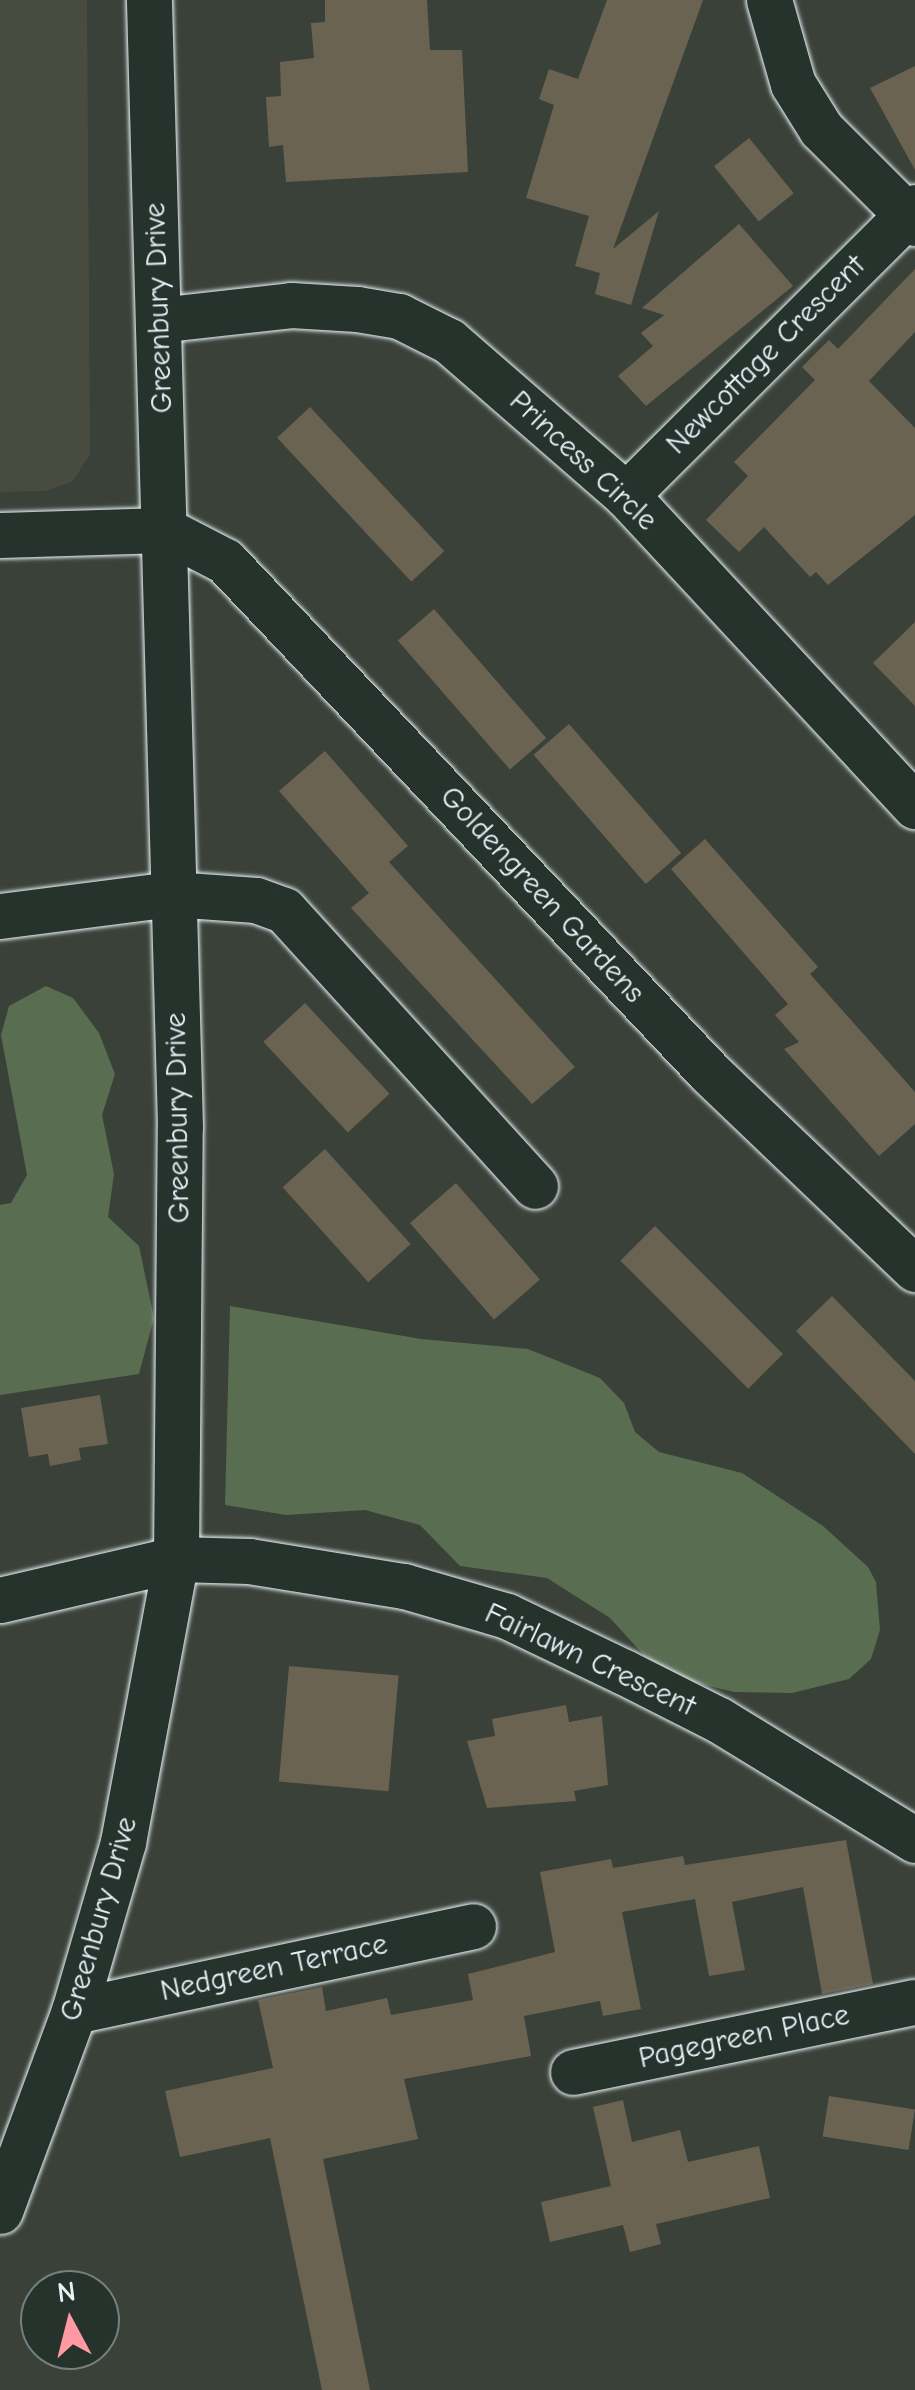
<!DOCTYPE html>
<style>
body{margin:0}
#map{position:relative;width:915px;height:2390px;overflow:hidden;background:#3a4138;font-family:"Comic Neue",sans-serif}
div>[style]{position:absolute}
.built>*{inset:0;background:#484b40}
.green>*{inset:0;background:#596d51}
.building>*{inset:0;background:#6a6352;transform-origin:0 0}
.roads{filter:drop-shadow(0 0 2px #e8f1f8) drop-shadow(0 0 2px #e8f1f8)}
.street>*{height:45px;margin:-22.5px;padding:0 22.5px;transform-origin:22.5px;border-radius:22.5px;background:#26332d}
span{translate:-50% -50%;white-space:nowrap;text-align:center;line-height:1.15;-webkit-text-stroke:10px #26332d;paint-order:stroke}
.street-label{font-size:30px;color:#e8f1f8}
.north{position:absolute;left:20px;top:2270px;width:100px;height:100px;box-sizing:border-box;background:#26332d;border:2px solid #747f7e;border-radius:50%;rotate:353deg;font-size:28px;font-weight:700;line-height:40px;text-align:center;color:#e8f1f8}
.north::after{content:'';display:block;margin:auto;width:35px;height:45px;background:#ff9aa2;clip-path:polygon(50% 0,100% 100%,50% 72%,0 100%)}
</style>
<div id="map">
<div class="built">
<div style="clip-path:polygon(0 0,87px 0,90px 454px,73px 481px,46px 491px,0 492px)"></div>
</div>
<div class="green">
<div style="clip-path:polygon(46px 986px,73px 998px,99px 1033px,115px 1074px,102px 1115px,114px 1174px,108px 1217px,139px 1246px,154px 1318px,139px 1374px,0 1395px,0 1205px,11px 1203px,27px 1175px,1px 1035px,9px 1006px)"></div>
<div style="clip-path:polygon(230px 1306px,421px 1339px,528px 1349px,600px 1378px,624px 1403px,635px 1432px,659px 1452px,742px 1473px,823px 1526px,868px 1567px,876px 1582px,880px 1630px,871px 1659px,849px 1679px,792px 1693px,734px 1692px,676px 1678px,651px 1663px,610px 1618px,547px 1578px,460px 1566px,420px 1525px,365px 1510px,286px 1515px,225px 1505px)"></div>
</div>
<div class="building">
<div style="clip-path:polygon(325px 0,427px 0,430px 50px,462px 50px,468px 172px,286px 182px,283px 145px,269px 147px,266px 97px,281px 96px,280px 62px,314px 58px,311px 23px,325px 22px)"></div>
<div style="clip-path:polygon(607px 0,703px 0,613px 249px,659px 211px,631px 305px,595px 294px,600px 273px,575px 266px,589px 216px,526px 198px,554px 105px,539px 99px,549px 69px,578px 79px)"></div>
<div style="clip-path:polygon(915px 66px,915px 170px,870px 88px)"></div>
<div style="left:749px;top:138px;width:71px;height:45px;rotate:51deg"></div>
<div style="clip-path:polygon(739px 224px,793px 286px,646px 406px,618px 376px,653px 346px,641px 333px,664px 315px,642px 308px)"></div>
<div style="clip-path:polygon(915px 269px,915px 332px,869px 381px,915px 428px,915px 515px,828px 585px,816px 572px,810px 577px,764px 527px,739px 552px,706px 520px,748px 476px,734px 462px,815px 380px,802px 367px,829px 340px,838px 349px)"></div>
<div style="left:310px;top:407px;width:197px;height:45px;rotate:47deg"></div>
<div style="left:434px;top:609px;width:171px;height:48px;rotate:49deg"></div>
<div style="clip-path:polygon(915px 622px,915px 706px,873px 663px)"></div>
<div style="left:569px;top:724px;width:171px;height:47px;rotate:49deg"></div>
<div style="clip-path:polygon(325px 751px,408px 846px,389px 862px,575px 1067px,532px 1104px,351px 908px,369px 893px,279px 791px)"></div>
<div style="clip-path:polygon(705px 839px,818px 967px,810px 974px,915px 1092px,915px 1124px,879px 1156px,784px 1049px,799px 1042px,775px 1015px,788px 1004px,671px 869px)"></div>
<div style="left:305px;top:1003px;width:124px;height:57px;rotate:47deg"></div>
<div style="left:325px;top:1149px;width:128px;height:57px;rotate:48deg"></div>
<div style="left:456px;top:1183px;width:128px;height:61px;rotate:49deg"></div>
<div style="left:655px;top:1226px;width:181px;height:49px;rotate:45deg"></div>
<div style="clip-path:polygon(832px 1296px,915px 1381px,915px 1454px,796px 1331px)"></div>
<div style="clip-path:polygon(100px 1395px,108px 1444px,79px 1448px,81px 1460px,50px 1466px,48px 1454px,29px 1457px,21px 1408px)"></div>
<div style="left:289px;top:1666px;width:110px;height:116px;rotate:5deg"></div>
<div style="clip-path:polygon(566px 1705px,569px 1722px,602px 1716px,608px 1785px,574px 1791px,576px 1801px,487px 1808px,467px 1741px,495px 1736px,492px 1719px)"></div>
<div style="clip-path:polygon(846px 1840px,873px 1984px,822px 1994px,803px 1887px,732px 1902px,745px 1970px,709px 1976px,695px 1899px,622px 1912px,641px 2009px,603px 2016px,600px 2001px,524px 2016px,531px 2056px,404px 2079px,418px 2139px,323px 2159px,370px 2390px,322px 2390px,270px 2138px,180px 2157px,165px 2091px,273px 2068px,258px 2000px,322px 1987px,326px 2011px,387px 1998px,391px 2015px,473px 2000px,468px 1974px,555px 1952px,540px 1872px,611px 1859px,613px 1868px,683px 1856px,685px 1865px)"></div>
<div style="left:829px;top:2096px;width:87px;height:41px;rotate:9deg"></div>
<div style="clip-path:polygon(623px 2100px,632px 2142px,680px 2130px,688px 2162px,759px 2146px,770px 2198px,656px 2224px,661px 2244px,630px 2252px,623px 2225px,550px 2242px,541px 2202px,611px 2186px,593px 2107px)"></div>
</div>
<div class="roads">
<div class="street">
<div style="left:769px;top:0;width:87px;rotate:74.1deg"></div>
<div style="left:793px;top:84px;width:53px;rotate:58.1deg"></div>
<div style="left:821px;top:129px;width:133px;rotate:45deg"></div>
<div style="left:158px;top:320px;width:134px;rotate:-6.4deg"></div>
<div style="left:291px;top:305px;width:66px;rotate:3.5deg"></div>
<div style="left:357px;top:309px;width:43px;rotate:9.5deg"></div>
<div style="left:399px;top:316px;width:56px;rotate:26.6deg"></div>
<div style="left:449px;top:341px;width:235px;rotate:41deg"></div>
<div style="left:626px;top:495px;width:425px;rotate:47.1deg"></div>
<div style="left:626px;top:495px;width:408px;rotate:-44.9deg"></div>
<div style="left:0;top:535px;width:165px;rotate:-1.7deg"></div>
<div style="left:165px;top:530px;width:68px;rotate:27.3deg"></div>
<div style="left:225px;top:561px;width:705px;rotate:46.55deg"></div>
<div style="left:710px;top:1073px;width:284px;rotate:43.7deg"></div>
<div style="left:0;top:916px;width:173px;rotate:-7.3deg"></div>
<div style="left:172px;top:894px;width:84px;rotate:4.1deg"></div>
<div style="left:256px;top:900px;width:30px;rotate:20deg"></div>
<div style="left:284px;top:910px;width:373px;rotate:47.7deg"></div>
<div style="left:0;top:1600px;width:181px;rotate:-13.1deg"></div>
<div style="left:176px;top:1559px;width:73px;rotate:1.6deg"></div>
<div style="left:249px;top:1561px;width:157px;rotate:9.2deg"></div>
<div style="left:404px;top:1586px;width:107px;rotate:16.2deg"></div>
<div style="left:507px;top:1616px;width:130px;rotate:25.6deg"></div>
<div style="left:624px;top:1672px;width:106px;rotate:26.8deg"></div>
<div style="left:719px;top:1720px;width:230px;rotate:31.5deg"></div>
<div style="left:74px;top:2011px;width:408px;rotate:-12deg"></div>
<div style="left:573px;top:2072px;width:349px;rotate:-11.6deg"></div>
<div style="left:0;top:2211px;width:213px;rotate:-69.7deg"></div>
<div style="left:74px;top:2011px;width:176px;rotate:-73.8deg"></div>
<div style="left:123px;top:1842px;width:288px;rotate:-79.4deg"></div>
<div style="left:176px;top:1559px;width:433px;rotate:-89.5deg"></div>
<div style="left:180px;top:1126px;width:1126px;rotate:-91.58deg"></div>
</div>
</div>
<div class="street-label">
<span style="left:159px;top:308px;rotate:-92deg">Greenbury Drive</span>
<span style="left:766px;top:355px;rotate:-45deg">Newcottage Crescent</span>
<span style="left:583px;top:461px;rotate:43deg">Princess Circle</span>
<span style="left:542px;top:895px;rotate:47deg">Goldengreen Gardens</span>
<span style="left:178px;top:1118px;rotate:-91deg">Greenbury Drive</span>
<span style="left:590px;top:1660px;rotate:25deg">Fairlawn Crescent</span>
<span style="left:99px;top:1919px;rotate:-74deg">Greenbury Drive</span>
<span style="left:274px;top:1968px;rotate:-12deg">Nedgreen Terrace</span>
<span style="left:744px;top:2037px;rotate:-12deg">Pagegreen Place</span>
</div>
<div class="north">N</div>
</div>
